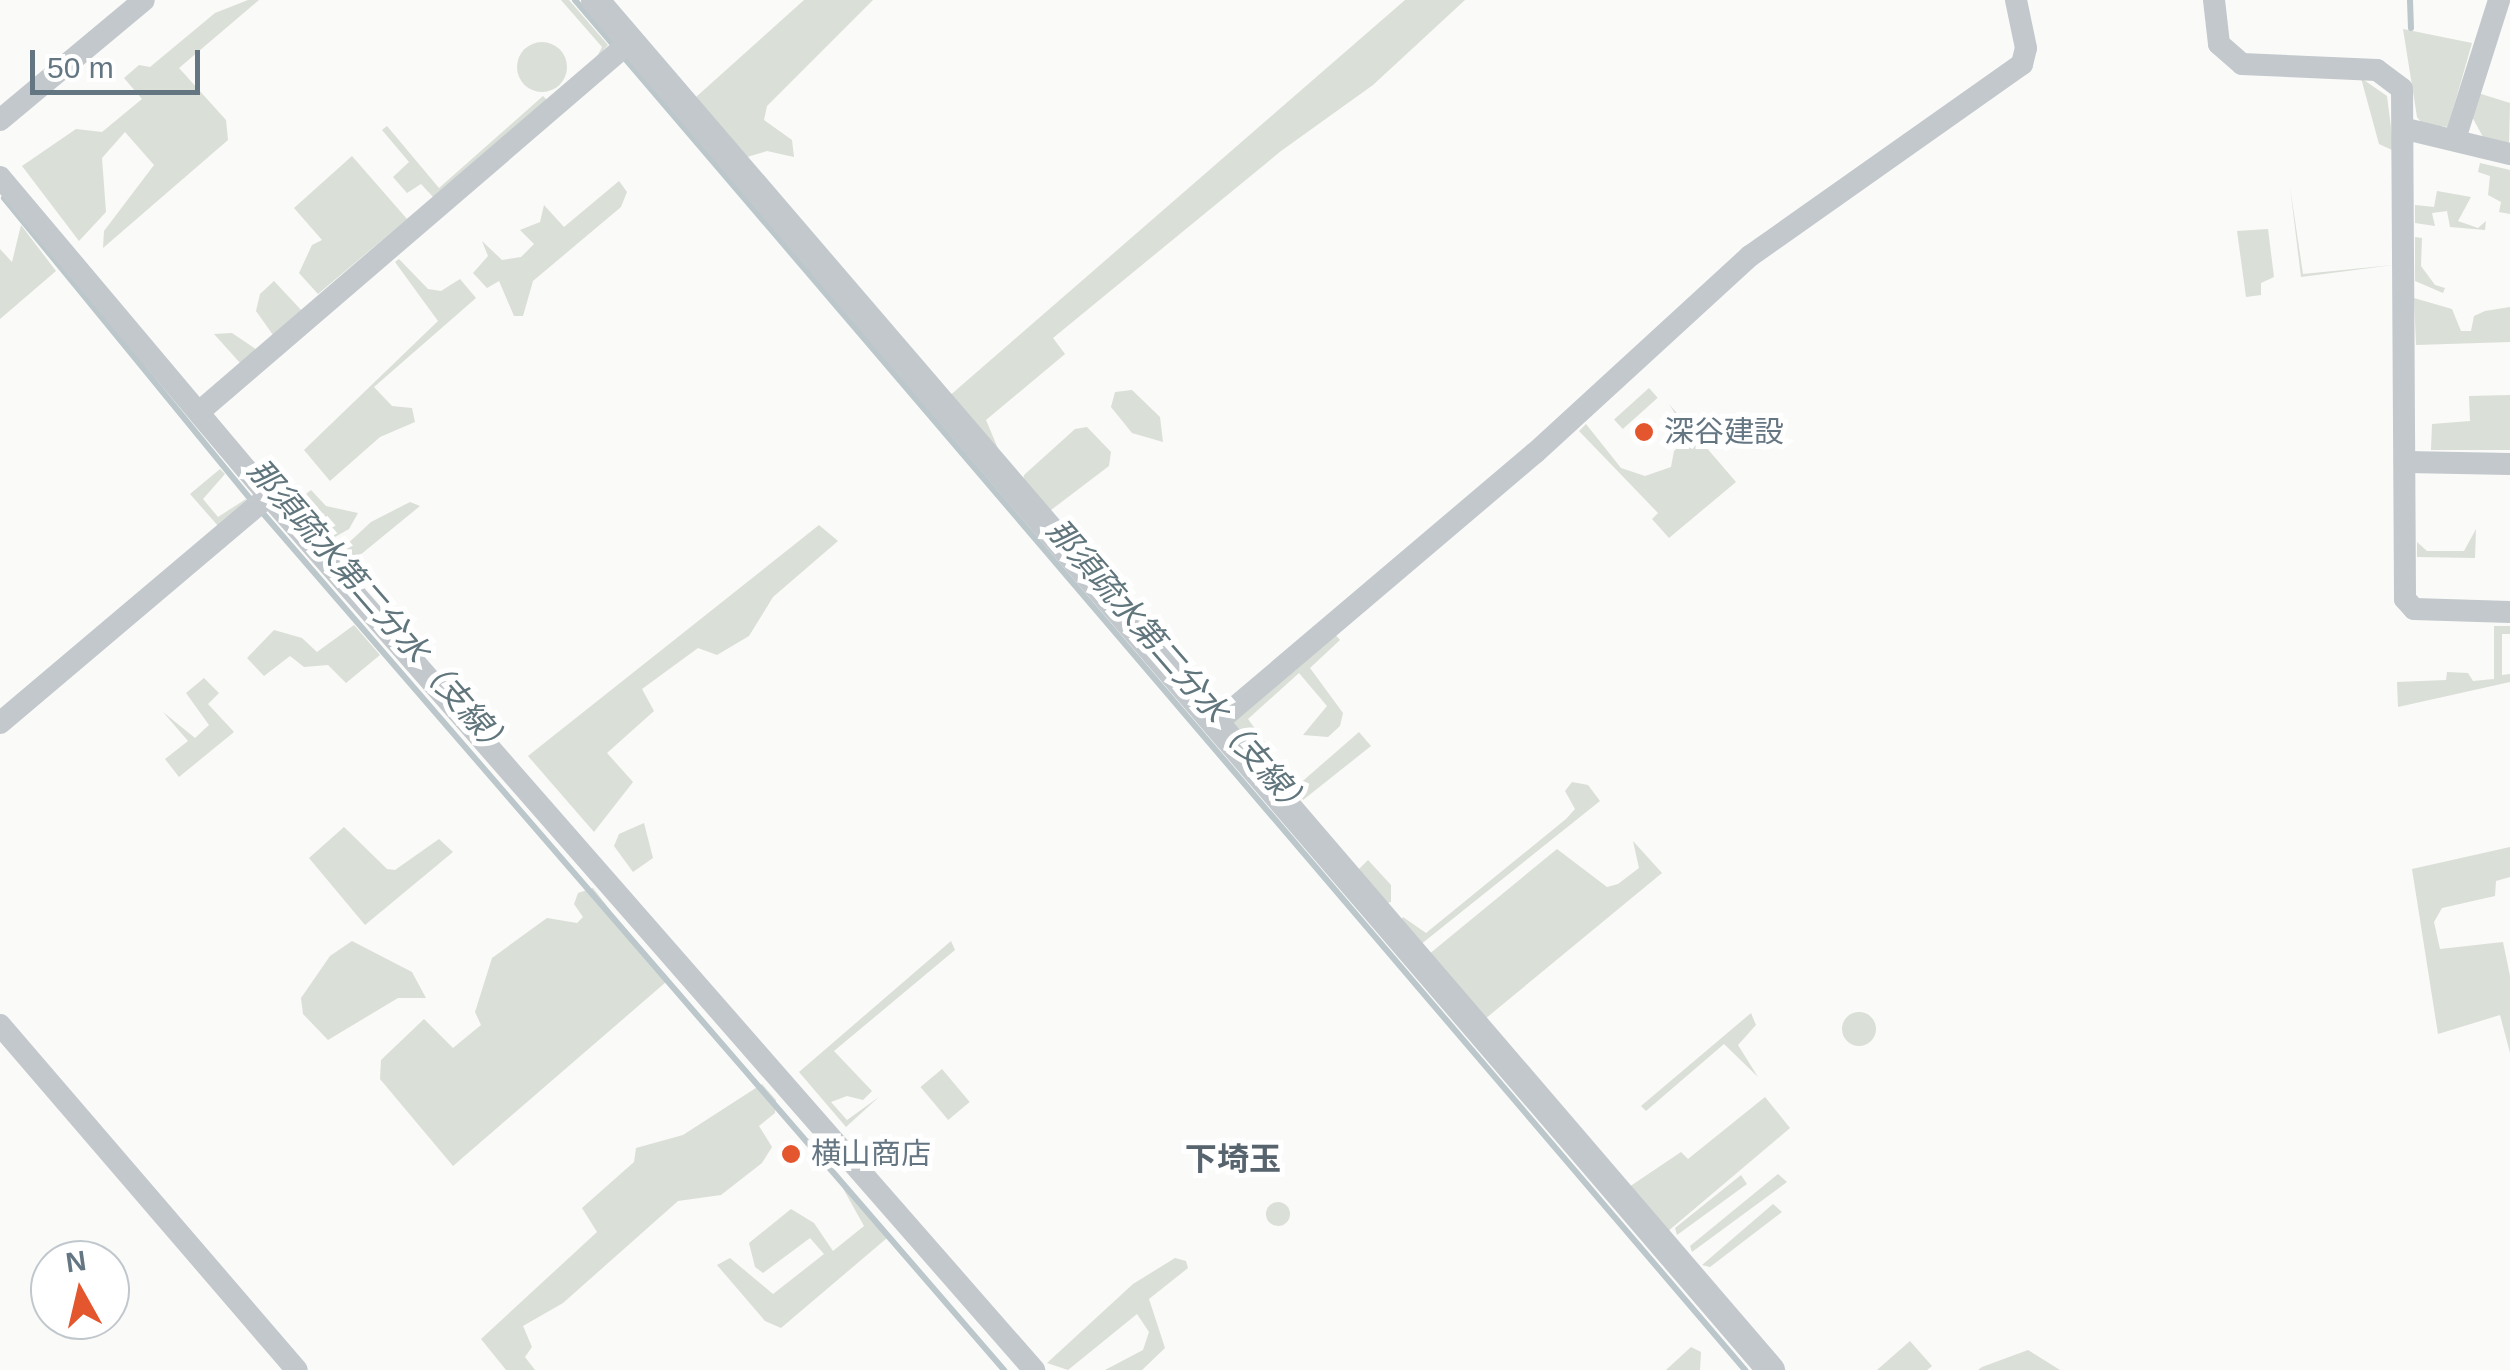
<!DOCTYPE html>
<meta charset="utf-8">
<style>
body{margin:0}
#map{position:relative;width:2510px;height:1370px;overflow:hidden;background:#fafaf8;font-family:Arial,"Noto Sans JP",sans-serif}
div>[style]{position:absolute}
.green>*{inset:0;background:#dadfd7;transform-origin:0 0}
.round{border-radius:50%}
.stream>*{height:6px;margin:-3px;padding:0 3px;transform-origin:3px;border-radius:3px;background:#bbc7cb}
.minor>*{height:22px;margin:-11px;padding:0 11px;transform-origin:11px;border-radius:11px;background:#c3c8cc}
.tertiary>*{height:28px;margin:-14px;padding:0 14px;transform-origin:14px;border-radius:14px;background:#c3c8cc}
.dots>*{width:28px;height:28px;translate:-50% -50%;box-sizing:border-box;border:5px solid #fff;border-radius:50%}
span{translate:-50% -50%;white-space:nowrap;text-align:center;line-height:1.15;-webkit-text-stroke:10px #fff;paint-order:stroke}
.poi-label{font-size:30px;color:#657683}
.left{translate:0 -50%;text-align:left}
.water-label{font-size:32px;color:#60757c;font-style:italic}
.neighbourhood-label{font-size:32px;color:#57646e;font-weight:700}
.north{position:absolute;left:30px;top:1240px;width:100px;height:100px;box-sizing:border-box;background:#fff;border:2px solid #c1c8cd;border-radius:50%;rotate:352deg;font-size:28px;font-weight:700;line-height:40px;text-align:center;color:#657683}
.north::after{content:'';display:block;margin:auto;width:35px;height:45px;background:#e4572e;clip-path:polygon(50% 0,100% 100%,50% 72%,0 100%)}
.scale{position:absolute;left:30px;top:50px;width:170px;height:45px;box-sizing:border-box;border:5px solid #657683;border-top:0;padding-left:12px;font-size:30px;line-height:35px;white-space:nowrap;color:#657683;-webkit-text-stroke:8px #fff;paint-order:stroke}
</style>
<div id="map">
<div class="green">
<div style="clip-path:polygon(248px 0,259px 0,179px 68px,226px 120px,228px 140px,103px 248px,104px 231px,154px 165px,125px 132px,102px 158px,106px 212px,79px 241px,22px 166px,76px 129px,102px 132px,142px 99px,124px 78px,139px 65px,150px 67px,215px 13px)"></div>
<div style="clip-path:polygon(561px 0,569px 0,608px 45px,597px 57px,602px 47px)"></div>
<div style="clip-path:polygon(804px 0,873px 0,767px 106px,764px 120px,792px 140px,794px 157px,767px 151px,747px 157px,696px 97px)"></div>
<div style="clip-path:polygon(1405px 0,1465px 0,1373px 85px,1281px 151px,1053px 338px,1065px 354px,986px 420px,1002px 458px,947px 398px)"></div>
<div style="clip-path:polygon(2403px 29px,2472px 43px,2448px 127px,2422px 124px,2417px 117px)"></div>
<div class="round" style="left:517px;top:42px;width:50px;height:50px"></div>
<div style="clip-path:polygon(2361px 78px,2387px 96px,2394px 151px,2379px 144px)"></div>
<div style="clip-path:polygon(2478px 93px,2510px 103px,2509px 144px,2483px 137px,2471px 115px)"></div>
<div style="clip-path:polygon(543px 96px,548px 101px,434px 198px,421px 184px,407px 193px,393px 177px,409px 162px,382px 130px,387px 126px,439px 188px)"></div>
<div style="clip-path:polygon(352px 156px,407px 219px,318px 294px,299px 273px,312px 245px,322px 240px,294px 208px)"></div>
<div style="clip-path:polygon(2480px 163px,2510px 170px,2510px 214px,2499px 212px,2501px 202px,2488px 195px,2490px 176px,2478px 172px)"></div>
<div style="clip-path:polygon(619px 181px,627px 192px,621px 207px,533px 281px,523px 316px,514px 316px,499px 281px,487px 288px,473px 273px,488px 256px,482px 241px,502px 260px,521px 257px,534px 244px,520px 230px,540px 222px,544px 205px,564px 227px)"></div>
<div style="clip-path:polygon(2290px 187px,2303px 274px,2393px 265px,2301px 277px)"></div>
<div style="clip-path:polygon(2437px 191px,2471px 197px,2458px 221px,2478px 228px,2486px 221px,2485px 230px,2450px 227px,2447px 211px,2432px 213px,2435px 226px,2415px 223px,2415px 205px,2434px 207px)"></div>
<div style="clip-path:polygon(21px 225px,56px 271px,0 319px,0 249px,12px 262px)"></div>
<div style="clip-path:polygon(2268px 229px,2274px 277px,2261px 283px,2261px 295px,2246px 297px,2237px 231px)"></div>
<div style="clip-path:polygon(2415px 237px,2422px 238px,2421px 266px,2435px 285px,2445px 288px,2443px 293px,2415px 281px)"></div>
<div style="clip-path:polygon(399px 259px,428px 289px,441px 291px,460px 279px,476px 298px,374px 387px,392px 406px,412px 408px,415px 422px,380px 437px,330px 481px,304px 450px,438px 321px,395px 262px)"></div>
<div style="clip-path:polygon(274px 281px,302px 311px,273px 335px,256px 311px,260px 294px)"></div>
<div style="clip-path:polygon(2414px 298px,2452px 309px,2461px 331px,2471px 331px,2474px 316px,2485px 311px,2510px 307px,2510px 342px,2416px 345px)"></div>
<div style="clip-path:polygon(232px 333px,257px 350px,241px 364px,214px 334px)"></div>
<div style="left:1649px;top:388px;width:13px;height:47px;rotate:48deg"></div>
<div style="clip-path:polygon(1132px 390px,1160px 417px,1163px 442px,1132px 433px,1111px 407px,1115px 392px)"></div>
<div style="clip-path:polygon(2510px 395px,2510px 450px,2431px 450px,2432px 424px,2470px 421px,2469px 396px)"></div>
<div style="clip-path:polygon(1669px 404px,1736px 482px,1669px 538px,1652px 519px,1658px 513px,1579px 431px,1586px 424px,1621px 468px,1645px 476px,1671px 467px,1674px 451px,1690px 437px)"></div>
<div style="clip-path:polygon(1087px 427px,1111px 452px,1109px 466px,1051px 510px,1038px 507px,1022px 486px,1024px 475px,1075px 429px)"></div>
<div style="clip-path:polygon(220px 469px,225px 474px,203px 499px,218px 517px,246px 499px,250px 504px,219px 527px,190px 494px)"></div>
<div style="clip-path:polygon(311px 490px,326px 506px,358px 513px,349px 529px,335px 537px,301px 498px)"></div>
<div style="clip-path:polygon(410px 502px,420px 506px,354px 560px,344px 547px,371px 522px)"></div>
<div style="clip-path:polygon(819px 525px,838px 541px,773px 597px,749px 636px,717px 655px,698px 648px,642px 689px,654px 711px,607px 753px,633px 782px,594px 832px,528px 756px)"></div>
<div style="clip-path:polygon(2476px 529px,2475px 558px,2417px 557px,2417px 542px,2427px 551px,2464px 551px)"></div>
<div style="clip-path:polygon(354px 625px,380px 655px,346px 683px,328px 665px,304px 667px,290px 656px,264px 676px,247px 658px,274px 630px,302px 638px,317px 652px)"></div>
<div style="clip-path:polygon(2494px 626px,2510px 626px,2510px 634px,2502px 634px,2502px 675px,2510px 674px,2510px 682px,2398px 707px,2397px 682px,2446px 680px,2447px 672px,2468px 673px,2473px 681px,2494px 679px)"></div>
<div style="clip-path:polygon(1334px 633px,1340px 640px,1310px 668px,1343px 713px,1340px 726px,1328px 737px,1303px 735px,1327px 706px,1299px 673px,1248px 719px,1278px 761px,1276px 780px,1231px 728px,1233px 720px)"></div>
<div style="clip-path:polygon(204px 678px,219px 693px,208px 704px,234px 732px,179px 777px,165px 759px,188px 741px,163px 712px,195px 738px,209px 725px,186px 693px)"></div>
<div style="clip-path:polygon(1359px 732px,1371px 746px,1303px 800px,1297px 786px)"></div>
<div style="clip-path:polygon(1572px 782px,1588px 785px,1600px 801px,1420px 945px,1399px 923px,1403px 917px,1426px 933px,1566px 819px,1575px 809px,1565px 791px)"></div>
<div style="clip-path:polygon(644px 823px,653px 858px,633px 872px,614px 846px,619px 834px)"></div>
<div style="clip-path:polygon(344px 827px,387px 869px,395px 870px,439px 839px,453px 852px,365px 925px,309px 858px)"></div>
<div style="clip-path:polygon(1633px 841px,1662px 873px,1485px 1019px,1428px 955px,1557px 849px,1607px 887px,1618px 884px,1639px 868px)"></div>
<div style="clip-path:polygon(2510px 847px,2510px 877px,2496px 881px,2495px 896px,2442px 908px,2434px 922px,2440px 949px,2503px 942px,2510px 976px,2510px 1053px,2500px 1015px,2438px 1034px,2412px 869px)"></div>
<div style="clip-path:polygon(1368px 860px,1391px 885px,1391px 902px,1383px 904px,1356px 872px)"></div>
<div style="clip-path:polygon(593px 888px,666px 982px,453px 1166px,380px 1079px,381px 1060px,424px 1019px,453px 1048px,481px 1025px,475px 1012px,492px 958px,547px 918px,577px 923px,583px 917px,574px 904px,578px 893px)"></div>
<div style="clip-path:polygon(352px 941px,412px 972px,426px 998px,398px 998px,328px 1040px,303px 1014px,301px 998px,330px 956px)"></div>
<div style="clip-path:polygon(951px 941px,955px 950px,834px 1051px,872px 1091px,863px 1100px,847px 1096px,831px 1102px,847px 1120px,879px 1097px,846px 1127px,799px 1072px)"></div>
<div class="round" style="left:1842px;top:1012px;width:34px;height:34px"></div>
<div style="clip-path:polygon(1751px 1013px,1756px 1025px,1738px 1045px,1758px 1077px,1724px 1044px,1646px 1111px,1641px 1106px)"></div>
<div style="left:942px;top:1069px;width:43px;height:28px;rotate:50deg"></div>
<div style="clip-path:polygon(762px 1084px,776px 1100px,775px 1113px,759px 1126px,772px 1147px,762px 1163px,721px 1195px,678px 1201px,563px 1303px,523px 1326px,532px 1347px,525px 1357px,535px 1370px,506px 1370px,481px 1339px,597px 1232px,582px 1208px,634px 1162px,636px 1148px,683px 1135px)"></div>
<div style="clip-path:polygon(1765px 1097px,1790px 1128px,1667px 1232px,1629px 1187px,1681px 1152px,1688px 1159px)"></div>
<div style="clip-path:polygon(1778px 1174px,1787px 1182px,1692px 1252px,1690px 1246px)"></div>
<div style="clip-path:polygon(1741px 1175px,1747px 1184px,1677px 1235px,1675px 1228px)"></div>
<div style="clip-path:polygon(840px 1183px,887px 1238px,781px 1328px,765px 1321px,717px 1265px,730px 1258px,773px 1294px,824px 1254px,810px 1238px,763px 1273px,755px 1267px,749px 1243px,791px 1209px,814px 1223px,833px 1251px,864px 1226px)"></div>
<div class="round" style="left:1266px;top:1202px;width:24px;height:24px"></div>
<div style="clip-path:polygon(1773px 1204px,1782px 1212px,1710px 1267px,1702px 1265px)"></div>
<div style="clip-path:polygon(1175px 1258px,1186px 1261px,1188px 1268px,1149px 1299px,1165px 1348px,1142px 1370px,1105px 1370px,1143px 1350px,1149px 1332px,1137px 1314px,1068px 1370px,1047px 1363px,1133px 1284px)"></div>
<div style="clip-path:polygon(1910px 1341px,1932px 1366px,1927px 1370px,1877px 1370px)"></div>
<div style="clip-path:polygon(1691px 1347px,1701px 1352px,1700px 1370px,1666px 1370px)"></div>
<div style="clip-path:polygon(2028px 1350px,2060px 1370px,1978px 1370px,1982px 1367px)"></div>
</div>
<div class="stream">
<div style="left:575px;top:0;width:1802px;rotate:49.5deg"></div>
<div style="left:2410px;top:0;width:28px;rotate:88deg"></div>
<div style="left:4px;top:198px;width:393px;rotate:50.7deg"></div>
<div style="left:261px;top:511px;width:1136px;rotate:49.14deg"></div>
</div>
<div class="minor">
<div style="left:2214px;top:0;width:44px;rotate:83.5deg"></div>
<div style="left:2219px;top:44px;width:30px;rotate:41deg"></div>
<div style="left:2242px;top:64px;width:135px;rotate:2.5deg"></div>
<div style="left:2377px;top:70px;width:31px;rotate:37deg"></div>
<div style="left:2402px;top:89px;width:510px;rotate:89.66deg"></div>
<div style="left:2405px;top:599px;width:13px;rotate:48deg"></div>
<div style="left:2414px;top:609px;width:96px;rotate:1.8deg"></div>
<div style="left:0;top:120px;width:187px;rotate:-39.8deg"></div>
<div style="left:2406px;top:129px;width:107px;rotate:13.5deg"></div>
<div style="left:2455px;top:139px;width:146px;rotate:-72.4deg"></div>
<div style="left:0;top:177px;width:417px;rotate:49.9deg"></div>
<div style="left:269px;top:496px;width:1162px;rotate:48.8deg"></div>
<div style="left:199px;top:412px;width:569px;rotate:-40.66deg"></div>
<div style="left:2407px;top:462px;width:103px;rotate:1.1deg"></div>
<div style="left:0;top:723px;width:352px;rotate:-40.2deg"></div>
<div style="left:1214px;top:725px;width:421px;rotate:-40.3deg"></div>
<div style="left:1535px;top:453px;width:292px;rotate:-42.5deg"></div>
<div style="left:1750px;top:256px;width:333px;rotate:-35.2deg"></div>
<div style="left:2022px;top:64px;width:16px;rotate:-76deg"></div>
<div style="left:2026px;top:48px;width:49px;rotate:-101.8deg"></div>
<div style="left:0;top:1025px;width:455px;rotate:49.3deg"></div>
</div>
<div class="tertiary">
<div style="left:595px;top:0;width:1806px;rotate:49.36deg"></div>
</div>
<div class="dots">
<div style="left:1644px;top:432px;background:#e4572e"></div>
<div style="left:791px;top:1154px;background:#e4572e"></div>
</div>
<div class="poi-label">
<span class="left" style="left:1664px;top:432px">深谷建設</span>
<span class="left" style="left:811px;top:1154px">横山商店</span>
</div>
<div class="water-label">
<span style="left:380px;top:609px;rotate:49deg">那須疏水第二分水（支線）</span>
<span style="left:1179px;top:669px;rotate:49deg">那須疏水第二分水（支線）</span>
</div>
<div class="neighbourhood-label">
<span style="left:1233px;top:1159px">下埼玉</span>
</div>
<div class="north">N</div>
<div class="scale">50 m</div>
</div>
